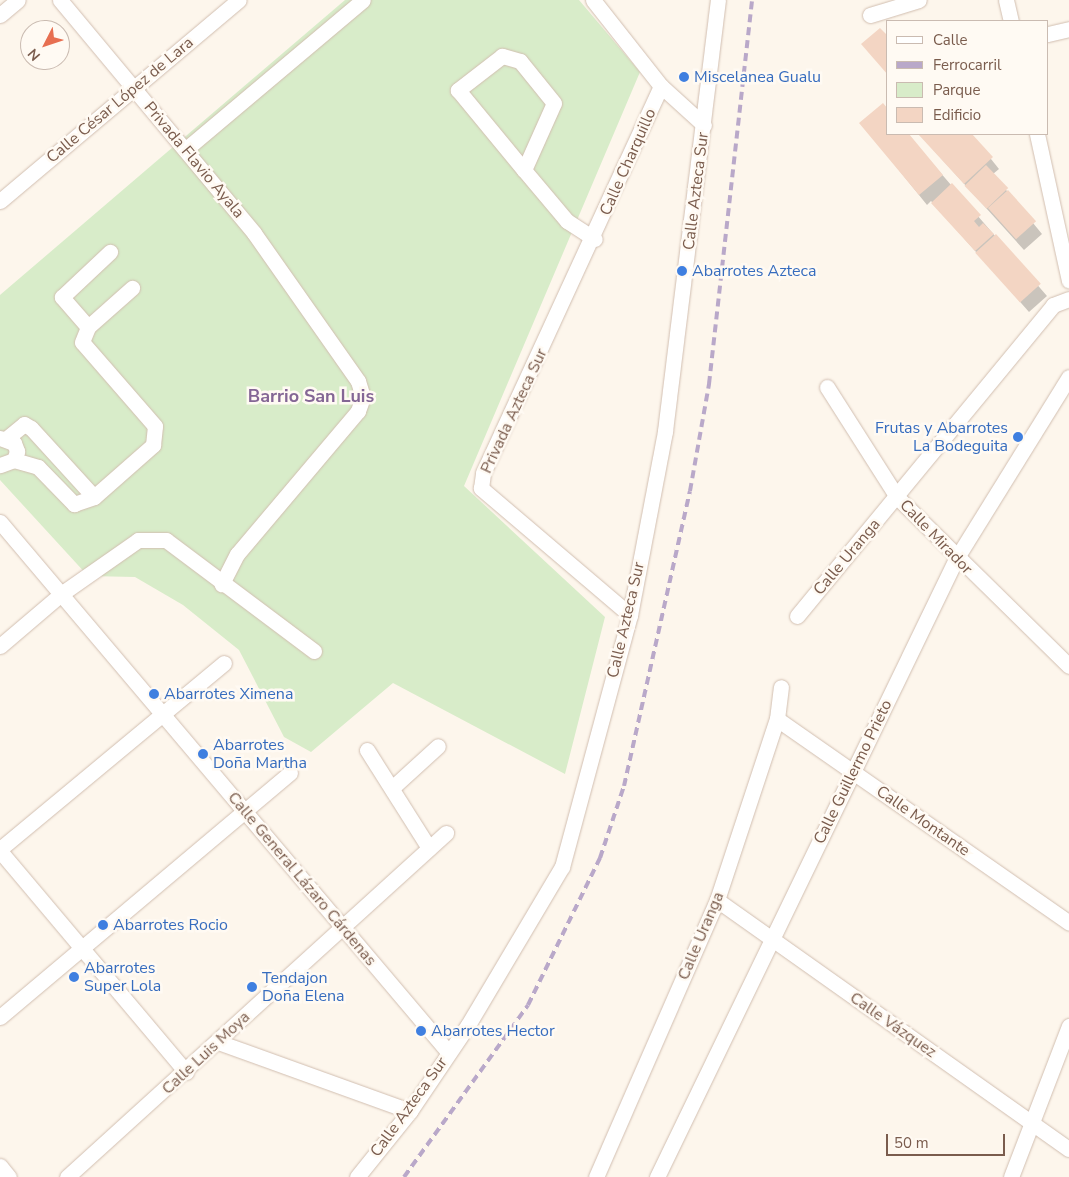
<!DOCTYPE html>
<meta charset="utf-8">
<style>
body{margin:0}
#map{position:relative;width:1069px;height:1177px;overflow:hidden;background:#fdf6ec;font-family:"Nunito Sans",sans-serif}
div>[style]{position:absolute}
.green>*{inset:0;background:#d8ecc9}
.shadow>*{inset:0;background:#0003}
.building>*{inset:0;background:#f3d5c3;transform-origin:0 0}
.roads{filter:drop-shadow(0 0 1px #d1beb0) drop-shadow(0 0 1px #d1beb0)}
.minor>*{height:15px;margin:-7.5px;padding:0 7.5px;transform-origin:7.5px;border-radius:7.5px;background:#fff}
.rail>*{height:4px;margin-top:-2px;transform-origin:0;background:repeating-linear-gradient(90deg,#b9a8c9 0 8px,transparent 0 13px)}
.dots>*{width:14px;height:14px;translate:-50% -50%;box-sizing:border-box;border:2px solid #fffaf3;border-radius:50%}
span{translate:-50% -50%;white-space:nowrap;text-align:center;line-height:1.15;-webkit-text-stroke:5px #fffaf3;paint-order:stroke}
.shop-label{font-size:16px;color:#366cbe}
.left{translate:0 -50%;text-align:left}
.right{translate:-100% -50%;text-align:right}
.street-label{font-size:16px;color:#7a5c4d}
.neighbourhood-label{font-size:18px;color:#846695;font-weight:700}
.legend{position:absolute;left:886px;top:20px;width:162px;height:115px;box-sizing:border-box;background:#fffaf3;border:1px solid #cabbb1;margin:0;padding:6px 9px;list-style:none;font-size:15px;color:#7a5c4d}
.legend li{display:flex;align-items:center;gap:10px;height:25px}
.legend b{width:25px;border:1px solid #cabbb1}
.north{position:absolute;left:20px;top:20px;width:50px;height:50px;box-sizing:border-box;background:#fffaf3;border:1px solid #cabbb1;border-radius:50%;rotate:229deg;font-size:14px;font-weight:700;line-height:20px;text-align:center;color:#7a5c4d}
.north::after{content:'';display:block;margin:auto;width:18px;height:22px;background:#e76f51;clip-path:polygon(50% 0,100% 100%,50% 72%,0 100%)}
.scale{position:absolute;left:886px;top:1134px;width:119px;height:22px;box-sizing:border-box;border:2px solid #7a5c4d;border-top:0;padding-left:6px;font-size:15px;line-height:18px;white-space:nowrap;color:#7a5c4d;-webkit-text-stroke:4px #fffaf3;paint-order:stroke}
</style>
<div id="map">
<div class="green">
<div style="clip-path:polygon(345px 0,579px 0,640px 72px,464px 486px,605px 617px,565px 774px,393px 683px,311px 752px,284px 737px,239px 650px,183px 605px,135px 577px,88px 576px,0 480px,0 295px)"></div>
</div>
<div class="shadow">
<div style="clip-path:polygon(861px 123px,888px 134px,907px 134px,1047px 296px,1029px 312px,931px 201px,927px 205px)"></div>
<div style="clip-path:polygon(919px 134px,971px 134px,999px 169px,993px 174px,1042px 234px,1024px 250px)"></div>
</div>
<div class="building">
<div style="clip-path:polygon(880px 28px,888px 36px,888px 75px,861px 44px)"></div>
<div style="clip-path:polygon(883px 103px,888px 109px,888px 134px,909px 134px,943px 175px,919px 195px,859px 123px)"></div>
<div style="clip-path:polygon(918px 134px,972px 134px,993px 157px,964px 184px)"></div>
<div style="left:986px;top:165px;width:32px;height:30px;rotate:46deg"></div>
<div style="clip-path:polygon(952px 183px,981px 215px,974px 221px,979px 227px,983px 223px,994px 234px,975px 251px,931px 203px)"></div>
<div style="left:1008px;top:190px;width:42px;height:27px;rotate:48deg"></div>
<div style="left:996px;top:234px;width:67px;height:28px;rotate:48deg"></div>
</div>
<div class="roads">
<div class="minor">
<div style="left:60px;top:0;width:303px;rotate:50.2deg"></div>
<div style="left:254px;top:233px;width:181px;rotate:54.9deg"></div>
<div style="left:358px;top:381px;width:17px;rotate:73deg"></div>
<div style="left:363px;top:397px;width:15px;rotate:110deg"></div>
<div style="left:358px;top:411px;width:187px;rotate:130.2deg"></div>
<div style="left:237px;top:554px;width:34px;rotate:117deg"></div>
<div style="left:593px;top:0;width:110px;rotate:51.7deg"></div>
<div style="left:661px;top:86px;width:58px;rotate:42.2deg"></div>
<div style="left:1006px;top:0;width:22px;rotate:77deg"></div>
<div style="left:0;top:15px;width:23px;rotate:-40deg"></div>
<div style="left:870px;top:15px;width:51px;rotate:-17deg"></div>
<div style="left:1048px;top:34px;width:22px;rotate:-13deg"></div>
<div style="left:1037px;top:134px;width:150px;rotate:77.7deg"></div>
<div style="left:186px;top:149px;width:231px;rotate:-40.1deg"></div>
<div style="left:524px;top:170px;width:73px;rotate:-65.9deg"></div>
<div style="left:554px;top:103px;width:54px;rotate:-129deg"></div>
<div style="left:520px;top:61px;width:19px;rotate:-164deg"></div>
<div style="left:502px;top:56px;width:56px;rotate:142.3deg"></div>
<div style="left:458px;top:90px;width:104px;rotate:50.5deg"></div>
<div style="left:524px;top:170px;width:67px;rotate:49.9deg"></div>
<div style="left:567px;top:221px;width:33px;rotate:33deg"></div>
<div style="left:0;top:201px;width:312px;rotate:-40.1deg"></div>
<div style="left:88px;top:327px;width:40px;rotate:-131deg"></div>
<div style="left:62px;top:297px;width:66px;rotate:-43.2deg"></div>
<div style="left:827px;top:387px;width:130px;rotate:57.5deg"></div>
<div style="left:897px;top:497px;width:241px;rotate:44.5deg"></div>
<div style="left:0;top:438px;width:15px;rotate:20deg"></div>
<div style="left:14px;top:443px;width:9px;rotate:69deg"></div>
<div style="left:17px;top:451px;width:9px;rotate:108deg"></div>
<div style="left:14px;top:460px;width:15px;rotate:160deg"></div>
<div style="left:7px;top:438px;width:22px;rotate:-39deg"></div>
<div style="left:24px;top:424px;width:8px;rotate:30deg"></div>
<div style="left:31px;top:428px;width:93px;rotate:47.6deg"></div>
<div style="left:14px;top:460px;width:25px;rotate:16deg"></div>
<div style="left:38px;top:467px;width:52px;rotate:45.8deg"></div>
<div style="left:74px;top:504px;width:21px;rotate:-19deg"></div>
<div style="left:94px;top:497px;width:79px;rotate:-41.4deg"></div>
<div style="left:153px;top:445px;width:19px;rotate:-84deg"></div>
<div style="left:155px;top:426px;width:111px;rotate:-131deg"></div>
<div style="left:82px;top:342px;width:16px;rotate:-68deg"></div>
<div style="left:88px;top:327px;width:59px;rotate:-41.6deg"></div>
<div style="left:0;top:522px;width:695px;rotate:49.78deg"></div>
<div style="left:630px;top:615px;width:196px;rotate:-139.6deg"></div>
<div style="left:481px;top:488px;width:15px;rotate:-82deg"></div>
<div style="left:483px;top:473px;width:426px;rotate:-65.3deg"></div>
<div style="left:797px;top:616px;width:403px;rotate:-50.5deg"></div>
<div style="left:1053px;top:305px;width:17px;rotate:-21deg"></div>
<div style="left:0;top:646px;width:80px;rotate:-40.4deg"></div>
<div style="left:61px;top:594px;width:94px;rotate:-35deg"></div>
<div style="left:138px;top:540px;width:28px"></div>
<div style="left:166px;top:540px;width:185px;rotate:36.9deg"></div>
<div style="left:777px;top:719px;width:356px;rotate:34.9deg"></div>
<div style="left:367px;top:750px;width:116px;rotate:57.7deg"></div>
<div style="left:392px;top:788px;width:62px;rotate:-42.4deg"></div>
<div style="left:0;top:849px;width:291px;rotate:-39.7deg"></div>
<div style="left:0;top:851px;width:289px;rotate:49.9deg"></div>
<div style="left:717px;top:900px;width:431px;rotate:35.3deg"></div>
<div style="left:0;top:1017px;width:379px;rotate:-40.1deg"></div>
<div style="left:218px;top:1042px;width:204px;rotate:19.8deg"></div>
<div style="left:0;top:1166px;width:14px;rotate:51deg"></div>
<div style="left:67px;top:1177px;width:512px;rotate:-42.23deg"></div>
<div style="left:357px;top:1177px;width:85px;rotate:-51.2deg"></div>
<div style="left:410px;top:1111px;width:104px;rotate:-56deg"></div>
<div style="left:468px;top:1025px;width:184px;rotate:-59.3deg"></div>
<div style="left:562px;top:867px;width:261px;rotate:-74.9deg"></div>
<div style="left:630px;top:615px;width:187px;rotate:-79.2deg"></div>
<div style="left:665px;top:431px;width:434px;rotate:-83deg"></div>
<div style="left:596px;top:1177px;width:302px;rotate:-66.4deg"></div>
<div style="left:717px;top:900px;width:191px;rotate:-71.7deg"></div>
<div style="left:777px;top:719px;width:32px;rotate:-83deg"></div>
<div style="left:657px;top:1177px;width:687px;rotate:-64.18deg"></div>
<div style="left:956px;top:559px;width:214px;rotate:-58.2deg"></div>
<div style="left:1011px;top:1177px;width:162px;rotate:-69deg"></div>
</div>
</div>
<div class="rail">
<div style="left:404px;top:1177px;width:212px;rotate:-54.2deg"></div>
<div style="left:528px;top:1005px;width:164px;rotate:-63.9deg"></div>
<div style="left:600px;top:858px;width:76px;rotate:-71.6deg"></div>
<div style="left:624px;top:786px;width:302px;rotate:-77.4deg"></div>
<div style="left:690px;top:491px;width:109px;rotate:-79.9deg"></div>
<div style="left:709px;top:384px;width:386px;rotate:-83.6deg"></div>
</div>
<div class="dots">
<div style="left:684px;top:77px;background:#3f7fe0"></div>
<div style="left:682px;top:271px;background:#3f7fe0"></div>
<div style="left:1018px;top:437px;background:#3f7fe0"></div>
<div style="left:154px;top:694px;background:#3f7fe0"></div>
<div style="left:203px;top:754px;background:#3f7fe0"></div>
<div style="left:103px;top:925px;background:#3f7fe0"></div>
<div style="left:74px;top:977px;background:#3f7fe0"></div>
<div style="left:252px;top:987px;background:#3f7fe0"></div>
<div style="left:421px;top:1031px;background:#3f7fe0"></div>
</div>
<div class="shop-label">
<span class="left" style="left:694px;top:77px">Miscelanea Gualu</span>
<span class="left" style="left:692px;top:271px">Abarrotes Azteca</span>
<span class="right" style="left:1008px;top:437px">Frutas y Abarrotes<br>La Bodeguita</span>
<span class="left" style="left:164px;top:694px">Abarrotes Ximena</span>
<span class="left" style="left:213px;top:754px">Abarrotes<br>Doña Martha</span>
<span class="left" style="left:113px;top:925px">Abarrotes Rocio</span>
<span class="left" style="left:84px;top:977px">Abarrotes<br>Super Lola</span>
<span class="left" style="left:262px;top:987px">Tendajon<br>Doña Elena</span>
<span class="left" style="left:431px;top:1031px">Abarrotes Hector</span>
</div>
<div class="street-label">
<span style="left:120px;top:100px;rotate:-40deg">Calle César López de Lara</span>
<span style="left:194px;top:160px;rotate:50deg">Privada Flavio Ayala</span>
<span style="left:628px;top:162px;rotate:-66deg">Calle Charquillo</span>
<span style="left:696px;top:191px;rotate:-83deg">Calle Azteca Sur</span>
<span style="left:514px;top:411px;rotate:-65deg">Privada Azteca Sur</span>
<span style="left:936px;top:537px;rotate:46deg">Calle Mirador</span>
<span style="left:847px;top:557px;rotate:-50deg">Calle Uranga</span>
<span style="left:626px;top:620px;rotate:-77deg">Calle Azteca Sur</span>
<span style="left:853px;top:772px;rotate:-64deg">Calle Guillermo Prieto</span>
<span style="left:923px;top:821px;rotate:35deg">Calle Montante</span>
<span style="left:302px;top:879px;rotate:50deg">Calle General Lázaro Cárdenas</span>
<span style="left:701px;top:936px;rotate:-67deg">Calle Uranga</span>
<span style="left:893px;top:1025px;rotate:35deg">Calle Vázquez</span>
<span style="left:206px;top:1053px;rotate:-43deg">Calle Luis Moya</span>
<span style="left:409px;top:1107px;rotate:-54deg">Calle Azteca Sur</span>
</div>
<div class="neighbourhood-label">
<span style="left:311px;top:396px">Barrio San Luis</span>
</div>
<ul class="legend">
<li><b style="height:6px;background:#fff"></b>Calle</li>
<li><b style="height:6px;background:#b9a8c9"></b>Ferrocarril</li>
<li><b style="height:14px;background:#d8ecc9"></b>Parque</li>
<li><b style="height:14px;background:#f3d5c3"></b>Edificio</li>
</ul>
<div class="north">N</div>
<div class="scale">50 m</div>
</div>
